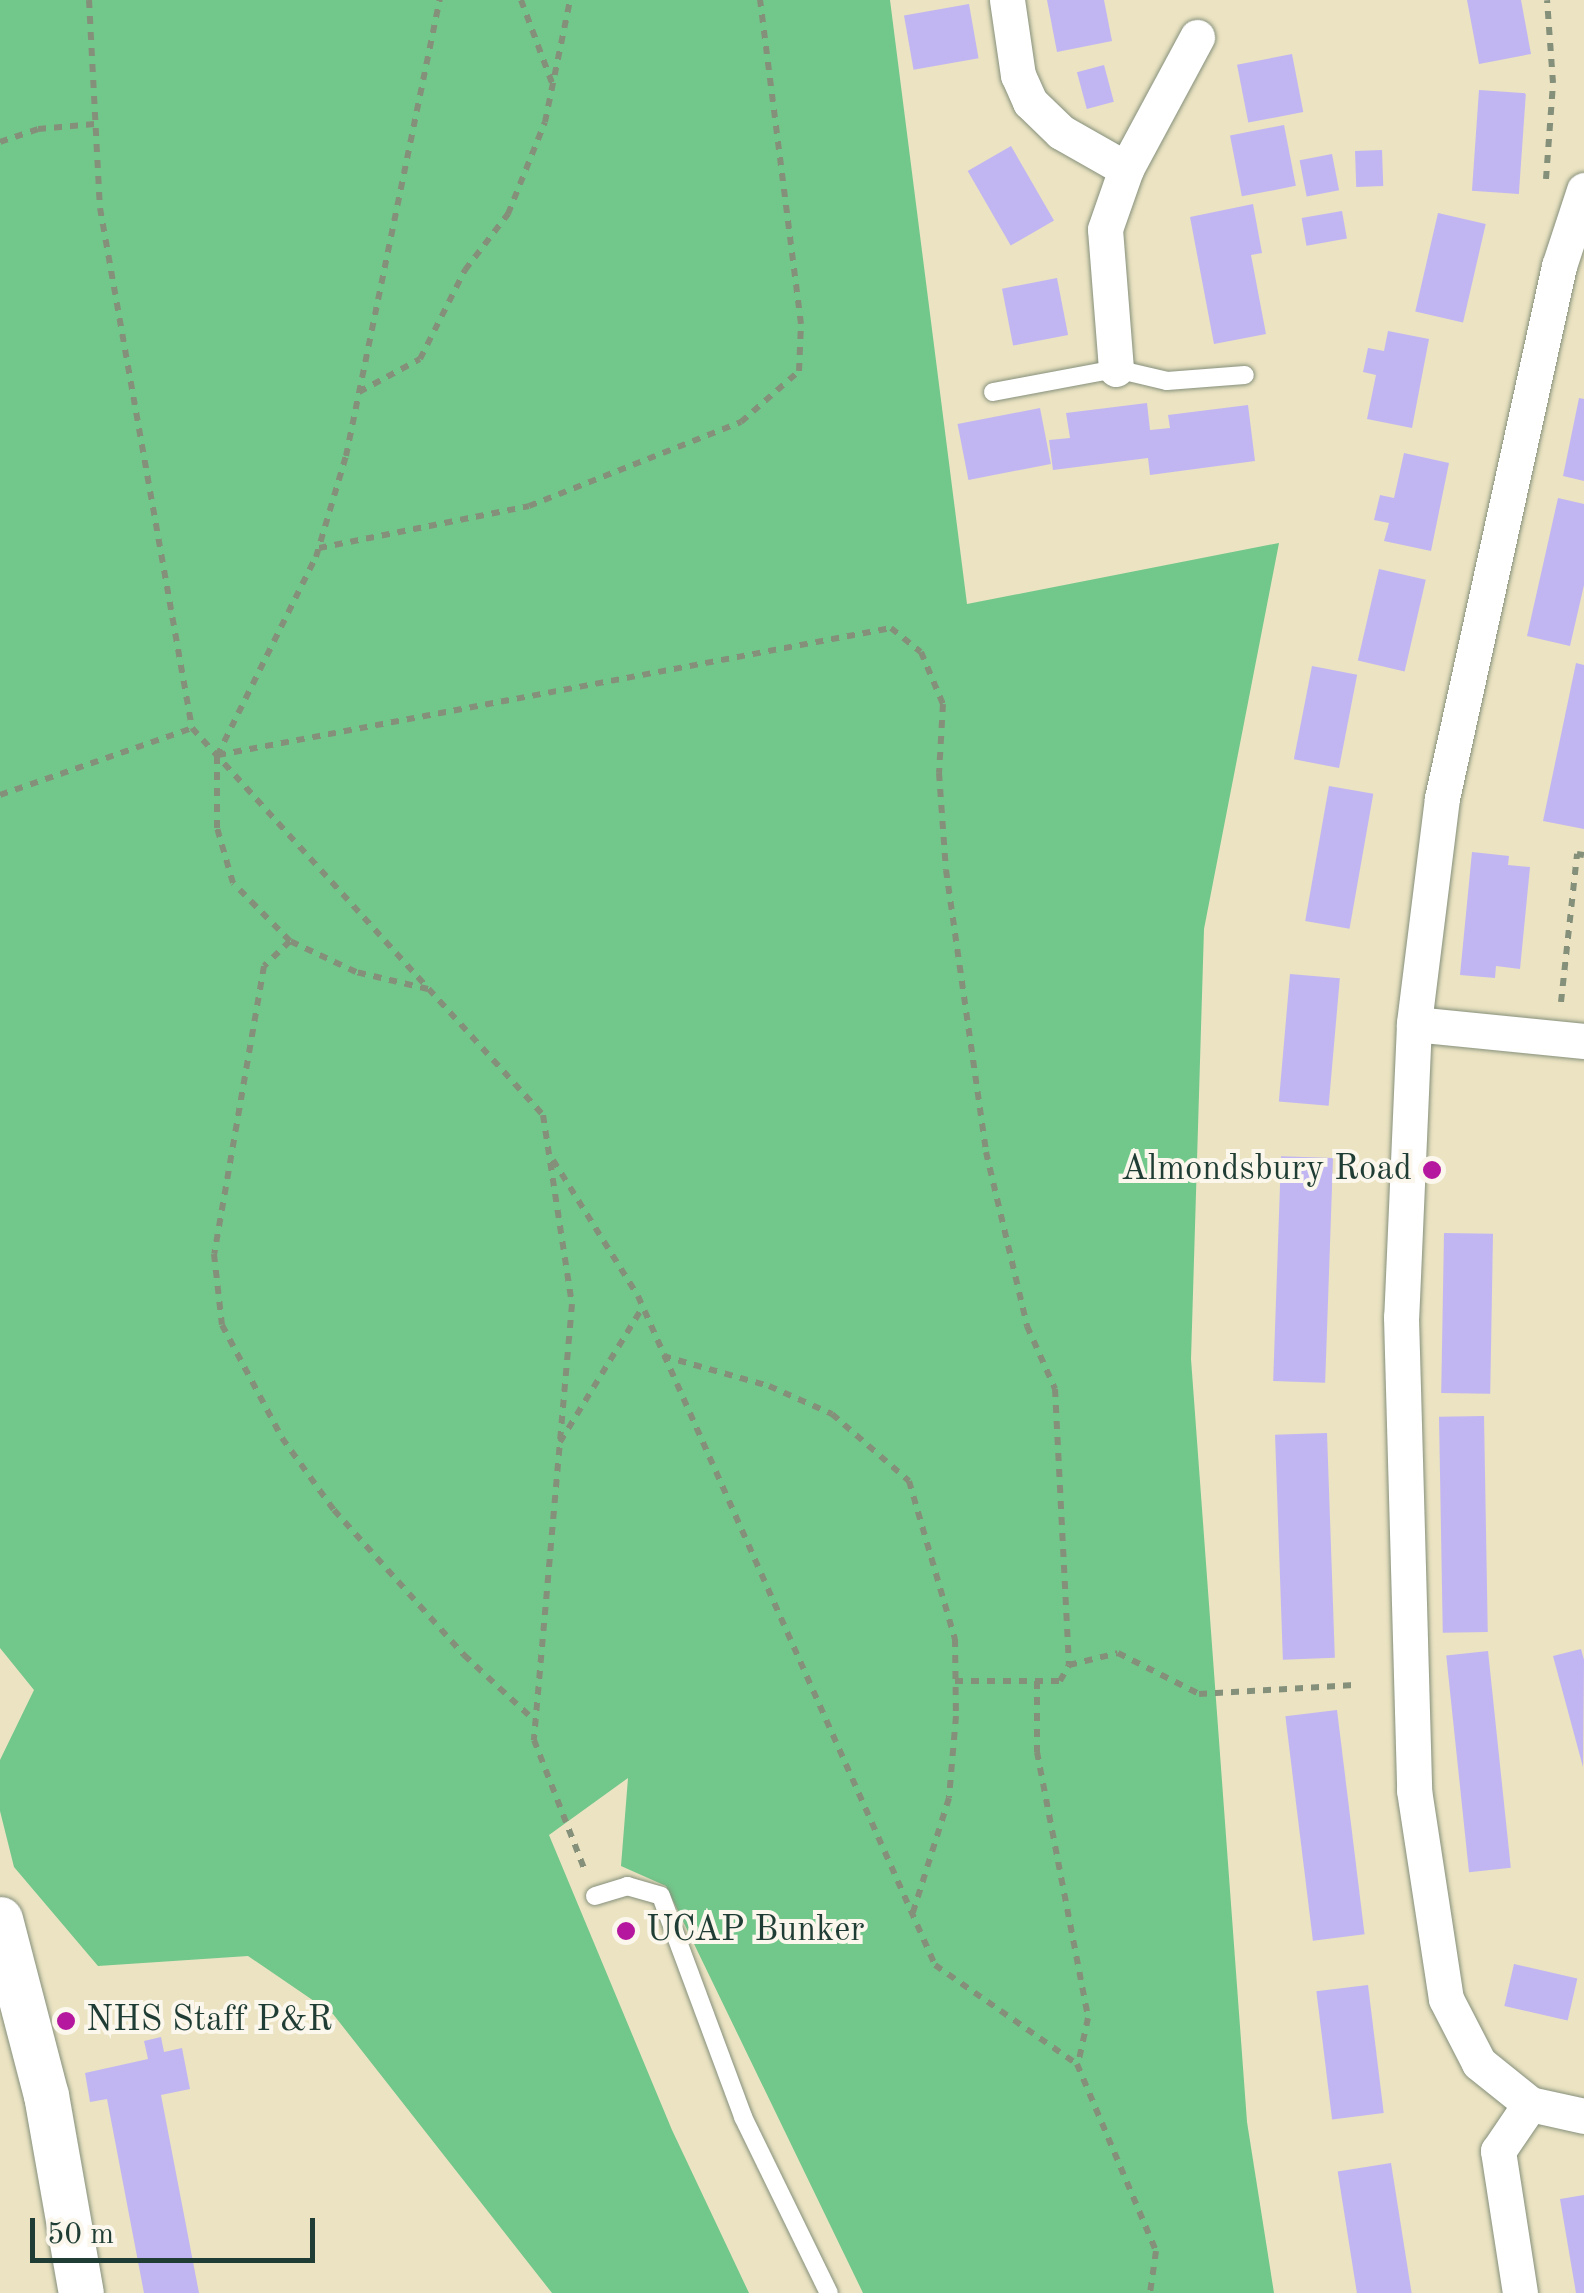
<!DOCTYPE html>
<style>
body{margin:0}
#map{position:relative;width:1584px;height:2293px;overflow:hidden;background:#ebe3c2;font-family:"Old Standard TT",serif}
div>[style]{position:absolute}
.green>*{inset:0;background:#72c78b}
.building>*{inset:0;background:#c1b6f2;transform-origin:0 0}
.path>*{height:6px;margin-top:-3px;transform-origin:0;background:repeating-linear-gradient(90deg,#85907b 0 8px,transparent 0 16px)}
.roads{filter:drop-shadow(0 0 2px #85907b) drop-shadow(0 0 2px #85907b)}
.service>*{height:18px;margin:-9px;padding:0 9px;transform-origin:9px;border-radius:9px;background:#fff}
.minor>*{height:35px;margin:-17.5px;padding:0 17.5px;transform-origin:17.5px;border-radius:17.5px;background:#fff}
.tertiary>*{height:45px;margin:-22.5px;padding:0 22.5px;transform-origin:22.5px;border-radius:22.5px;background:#fff}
.dots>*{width:28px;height:28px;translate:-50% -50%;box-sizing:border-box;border:5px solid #fbf7ec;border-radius:50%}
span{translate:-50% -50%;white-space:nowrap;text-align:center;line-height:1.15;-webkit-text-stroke:8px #fbf7ec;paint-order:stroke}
.poi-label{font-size:35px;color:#1f3d34}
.right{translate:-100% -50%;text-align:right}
.left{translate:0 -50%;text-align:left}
.scale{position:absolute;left:30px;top:2218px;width:285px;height:45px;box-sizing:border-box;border:5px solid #1f3d34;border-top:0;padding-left:12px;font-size:30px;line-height:35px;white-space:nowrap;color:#1f3d34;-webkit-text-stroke:8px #fbf7ec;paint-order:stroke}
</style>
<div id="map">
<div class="green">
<div style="clip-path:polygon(0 0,890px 0,967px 604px,1279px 543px,1204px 929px,1191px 1359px,1247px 2122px,1274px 2293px,863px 2293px,666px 1886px,621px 1866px,628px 1778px,549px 1835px,672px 2130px,749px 2293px,552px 2293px,333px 2014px,248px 1956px,98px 1966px,14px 1867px,0 1811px,0 1760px,34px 1690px,0 1648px)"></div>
</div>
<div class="building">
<div style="clip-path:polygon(1047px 0,1104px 0,1112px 41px,1057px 52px)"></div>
<div style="clip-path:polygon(1467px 0,1521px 0,1531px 54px,1479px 64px)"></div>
<div style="left:969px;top:4px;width:55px;height:66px;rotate:80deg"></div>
<div style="left:1292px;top:54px;width:59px;height:56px;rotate:79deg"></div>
<div style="left:1104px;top:65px;width:38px;height:28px;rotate:75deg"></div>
<div style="left:1479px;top:90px;width:47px;height:101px;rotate:4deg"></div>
<div style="left:1284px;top:125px;width:62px;height:55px;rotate:79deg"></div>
<div style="left:1011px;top:146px;width:86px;height:50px;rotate:60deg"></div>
<div style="left:1382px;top:150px;width:36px;height:27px;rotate:88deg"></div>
<div style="left:1332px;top:154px;width:37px;height:33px;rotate:79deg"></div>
<div style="clip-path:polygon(1253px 204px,1262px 253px,1251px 255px,1266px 334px,1214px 344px,1190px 217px)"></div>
<div style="left:1342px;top:211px;width:28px;height:41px;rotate:80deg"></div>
<div style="left:1438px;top:213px;width:49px;height:101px;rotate:13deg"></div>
<div style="left:1057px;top:278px;width:58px;height:56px;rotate:79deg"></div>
<div style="clip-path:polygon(1388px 331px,1429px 339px,1412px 428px,1367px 419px,1376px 375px,1363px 372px,1368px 348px,1384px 351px)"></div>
<div style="clip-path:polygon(1579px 398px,1584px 399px,1584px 481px,1563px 476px)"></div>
<div style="clip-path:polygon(1147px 403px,1150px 430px,1170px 428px,1168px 415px,1248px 405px,1255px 461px,1150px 475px,1148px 458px,1053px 470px,1049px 440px,1070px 438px,1066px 413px)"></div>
<div style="left:1040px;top:408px;width:57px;height:84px;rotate:79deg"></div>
<div style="clip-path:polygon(1404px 453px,1449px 463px,1431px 551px,1384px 541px,1389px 523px,1374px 520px,1380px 495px,1394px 498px)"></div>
<div style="clip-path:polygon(1558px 498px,1584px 504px,1584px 585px,1570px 646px,1527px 636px)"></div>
<div style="left:1379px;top:569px;width:48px;height:94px;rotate:13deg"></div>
<div style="clip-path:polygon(1576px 663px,1584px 665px,1584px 829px,1543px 821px)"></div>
<div style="left:1312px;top:666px;width:46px;height:95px;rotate:11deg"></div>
<div style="left:1329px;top:786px;width:45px;height:137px;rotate:10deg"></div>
<div style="clip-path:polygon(1472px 852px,1509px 856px,1508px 865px,1530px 867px,1520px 969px,1496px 966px,1495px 978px,1460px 975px)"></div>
<div style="left:1290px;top:974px;width:50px;height:128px;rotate:5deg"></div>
<div style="left:1333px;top:1158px;width:225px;height:52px;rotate:92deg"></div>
<div style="left:1444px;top:1233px;width:49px;height:160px;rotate:1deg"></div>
<div style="left:1484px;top:1416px;width:216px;height:45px;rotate:89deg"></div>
<div style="left:1327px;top:1433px;width:225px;height:52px;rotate:88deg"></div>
<div style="clip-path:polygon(1581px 1649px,1584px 1660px,1583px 1767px,1553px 1656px)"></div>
<div style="left:1488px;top:1651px;width:218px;height:42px;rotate:84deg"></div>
<div style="left:1337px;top:1710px;width:226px;height:52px;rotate:83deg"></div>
<div style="left:1514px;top:1964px;width:65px;height:43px;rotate:13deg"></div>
<div style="left:1368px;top:1985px;width:129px;height:52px;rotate:83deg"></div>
<div style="clip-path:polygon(161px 2037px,164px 2052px,182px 2048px,190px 2089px,161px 2095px,199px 2293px,144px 2293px,107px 2099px,90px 2102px,85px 2073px,148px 2059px,144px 2041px)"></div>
<div style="left:1391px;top:2163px;width:132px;height:54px;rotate:81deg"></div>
<div style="clip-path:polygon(1584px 2195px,1584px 2293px,1576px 2293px,1560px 2199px)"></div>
</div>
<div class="path">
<div style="left:89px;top:0;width:208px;rotate:87deg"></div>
<div style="left:100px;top:208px;width:528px;rotate:79.97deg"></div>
<div style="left:192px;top:728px;width:522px;rotate:47.79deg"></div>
<div style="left:543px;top:1115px;width:191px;rotate:81.3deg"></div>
<div style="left:572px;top:1304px;width:438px;rotate:95deg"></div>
<div style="left:534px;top:1740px;width:141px;rotate:68.7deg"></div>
<div style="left:521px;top:0;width:89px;rotate:69.5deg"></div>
<div style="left:0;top:142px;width:40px;rotate:-18.9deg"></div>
<div style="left:38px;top:129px;width:57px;rotate:-5deg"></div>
<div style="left:1546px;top:179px;width:96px;rotate:-85.8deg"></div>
<div style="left:1553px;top:83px;width:83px;rotate:-94.1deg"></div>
<div style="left:359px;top:392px;width:69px;rotate:-28.4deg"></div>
<div style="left:420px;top:359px;width:100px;rotate:-63.2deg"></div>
<div style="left:465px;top:270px;width:71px;rotate:-52.5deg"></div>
<div style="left:508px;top:214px;width:99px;rotate:-68.1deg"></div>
<div style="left:545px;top:122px;width:125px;rotate:-78.4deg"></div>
<div style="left:319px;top:548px;width:214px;rotate:-11.3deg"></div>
<div style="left:529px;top:506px;width:228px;rotate:-21.6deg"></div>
<div style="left:741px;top:422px;width:77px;rotate:-41.3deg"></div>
<div style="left:799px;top:371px;width:47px;rotate:-87.6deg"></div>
<div style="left:801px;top:324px;width:327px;rotate:-97.2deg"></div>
<div style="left:218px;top:755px;width:685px;rotate:-10.69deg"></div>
<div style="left:891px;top:628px;width:38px;rotate:39deg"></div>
<div style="left:921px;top:652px;width:56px;rotate:67.1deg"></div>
<div style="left:943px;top:704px;width:69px;rotate:93.3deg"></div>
<div style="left:939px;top:773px;width:97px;rotate:85.9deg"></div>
<div style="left:946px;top:870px;width:285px;rotate:81.9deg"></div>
<div style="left:986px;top:1152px;width:179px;rotate:76.7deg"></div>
<div style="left:1027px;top:1326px;width:69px;rotate:66deg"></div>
<div style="left:1055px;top:1389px;width:276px;rotate:87.1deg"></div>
<div style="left:0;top:795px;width:203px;rotate:-19.2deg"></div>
<div style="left:290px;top:941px;width:36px;rotate:136deg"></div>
<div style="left:264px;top:966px;width:292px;rotate:99.8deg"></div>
<div style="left:214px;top:1254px;width:71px;rotate:83.6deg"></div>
<div style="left:222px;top:1325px;width:128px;rotate:62deg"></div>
<div style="left:282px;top:1438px;width:89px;rotate:54.2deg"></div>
<div style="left:334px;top:1510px;width:195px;rotate:48.1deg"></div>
<div style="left:464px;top:1655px;width:97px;rotate:42.9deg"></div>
<div style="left:428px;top:989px;width:74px;rotate:-166.7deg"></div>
<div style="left:356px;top:972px;width:73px;rotate:-154.8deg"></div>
<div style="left:290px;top:941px;width:81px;rotate:-134.5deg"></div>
<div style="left:233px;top:883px;width:57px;rotate:-106.2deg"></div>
<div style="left:217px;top:828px;width:72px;rotate:-90deg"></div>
<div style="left:217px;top:756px;width:222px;rotate:-63.6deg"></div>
<div style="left:316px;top:557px;width:105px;rotate:-73.5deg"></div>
<div style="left:346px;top:456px;width:466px;rotate:-78.4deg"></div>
<div style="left:1561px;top:1002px;width:149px;rotate:-83.8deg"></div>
<div style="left:1577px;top:854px;width:7px;rotate:8deg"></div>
<div style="left:553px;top:1160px;width:160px;rotate:58deg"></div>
<div style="left:638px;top:1296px;width:732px;rotate:66.06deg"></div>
<div style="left:935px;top:1965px;width:173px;rotate:34.9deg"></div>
<div style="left:1077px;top:2064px;width:203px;rotate:67.1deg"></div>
<div style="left:1156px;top:2251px;width:42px;rotate:98.1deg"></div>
<div style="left:663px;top:1356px;width:110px;rotate:15.8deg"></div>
<div style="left:769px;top:1386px;width:69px;rotate:24deg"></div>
<div style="left:832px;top:1414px;width:102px;rotate:41deg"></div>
<div style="left:909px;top:1481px;width:165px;rotate:73.8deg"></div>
<div style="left:955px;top:1639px;width:77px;rotate:89.3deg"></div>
<div style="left:956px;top:1716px;width:82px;rotate:94.9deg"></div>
<div style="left:949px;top:1798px;width:123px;rotate:107.5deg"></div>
<div style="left:560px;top:1442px;width:157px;rotate:-58.5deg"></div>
<div style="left:955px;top:1681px;width:105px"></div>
<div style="left:1060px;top:1681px;width:18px;rotate:-61deg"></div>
<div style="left:1069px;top:1665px;width:50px;rotate:-13.8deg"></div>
<div style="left:1118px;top:1653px;width:91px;rotate:26.8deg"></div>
<div style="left:1199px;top:1694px;width:155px;rotate:-3.3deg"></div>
<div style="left:1037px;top:1681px;width:71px;rotate:90deg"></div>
<div style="left:1037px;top:1752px;width:271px;rotate:79.1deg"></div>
<div style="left:1088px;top:2018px;width:47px;rotate:102.3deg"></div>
</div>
<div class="roads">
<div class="service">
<div style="left:993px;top:392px;width:125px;rotate:-10.6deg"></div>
<div style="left:1116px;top:369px;width:52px;rotate:13.2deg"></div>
<div style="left:1167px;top:381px;width:78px;rotate:-4.4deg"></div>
<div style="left:595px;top:1896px;width:34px;rotate:-17deg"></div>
<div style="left:627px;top:1886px;width:35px;rotate:16deg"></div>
<div style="left:661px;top:1896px;width:236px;rotate:69.6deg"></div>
<div style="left:743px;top:2117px;width:196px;rotate:64deg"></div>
</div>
<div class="minor">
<div style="left:1007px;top:0;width:76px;rotate:81.7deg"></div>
<div style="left:1018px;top:75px;width:30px;rotate:66deg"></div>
<div style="left:1030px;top:102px;width:43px;rotate:44.1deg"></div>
<div style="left:1061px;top:132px;width:75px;rotate:29.6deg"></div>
<div style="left:1584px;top:190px;width:80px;rotate:108.2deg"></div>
<div style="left:1559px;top:266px;width:545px;rotate:102.4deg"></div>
<div style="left:1442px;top:798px;width:228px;rotate:97.1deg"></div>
<div style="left:1414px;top:1024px;width:293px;rotate:92.5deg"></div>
<div style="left:1401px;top:1317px;width:473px;rotate:88.4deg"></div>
<div style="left:1414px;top:1790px;width:211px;rotate:81.3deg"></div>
<div style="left:1446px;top:1999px;width:72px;rotate:62.7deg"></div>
<div style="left:1479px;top:2063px;width:65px;rotate:38.8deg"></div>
<div style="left:1530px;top:2104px;width:55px;rotate:12.5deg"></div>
<div style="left:1116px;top:369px;width:140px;rotate:-94.5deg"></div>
<div style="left:1105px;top:229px;width:64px;rotate:-70.7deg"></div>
<div style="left:1126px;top:169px;width:150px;rotate:-61.7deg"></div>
<div style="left:1414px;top:1024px;width:171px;rotate:5.7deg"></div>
<div style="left:1520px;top:2293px;width:144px;rotate:-98.8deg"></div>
<div style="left:1498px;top:2151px;width:57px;rotate:-55.8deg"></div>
</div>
<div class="tertiary">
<div style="left:0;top:1919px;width:182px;rotate:75.4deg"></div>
<div style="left:46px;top:2095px;width:201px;rotate:80deg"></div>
</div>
</div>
<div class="dots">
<div style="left:1432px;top:1170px;background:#b5179e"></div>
<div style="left:626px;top:1931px;background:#b5179e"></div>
<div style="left:66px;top:2021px;background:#b5179e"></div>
</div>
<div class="poi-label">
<span class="right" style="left:1412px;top:1170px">Almondsbury Road</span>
<span class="left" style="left:646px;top:1931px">UCAP Bunker</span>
<span class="left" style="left:86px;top:2021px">NHS Staff P&amp;R</span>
</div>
<div class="scale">50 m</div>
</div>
